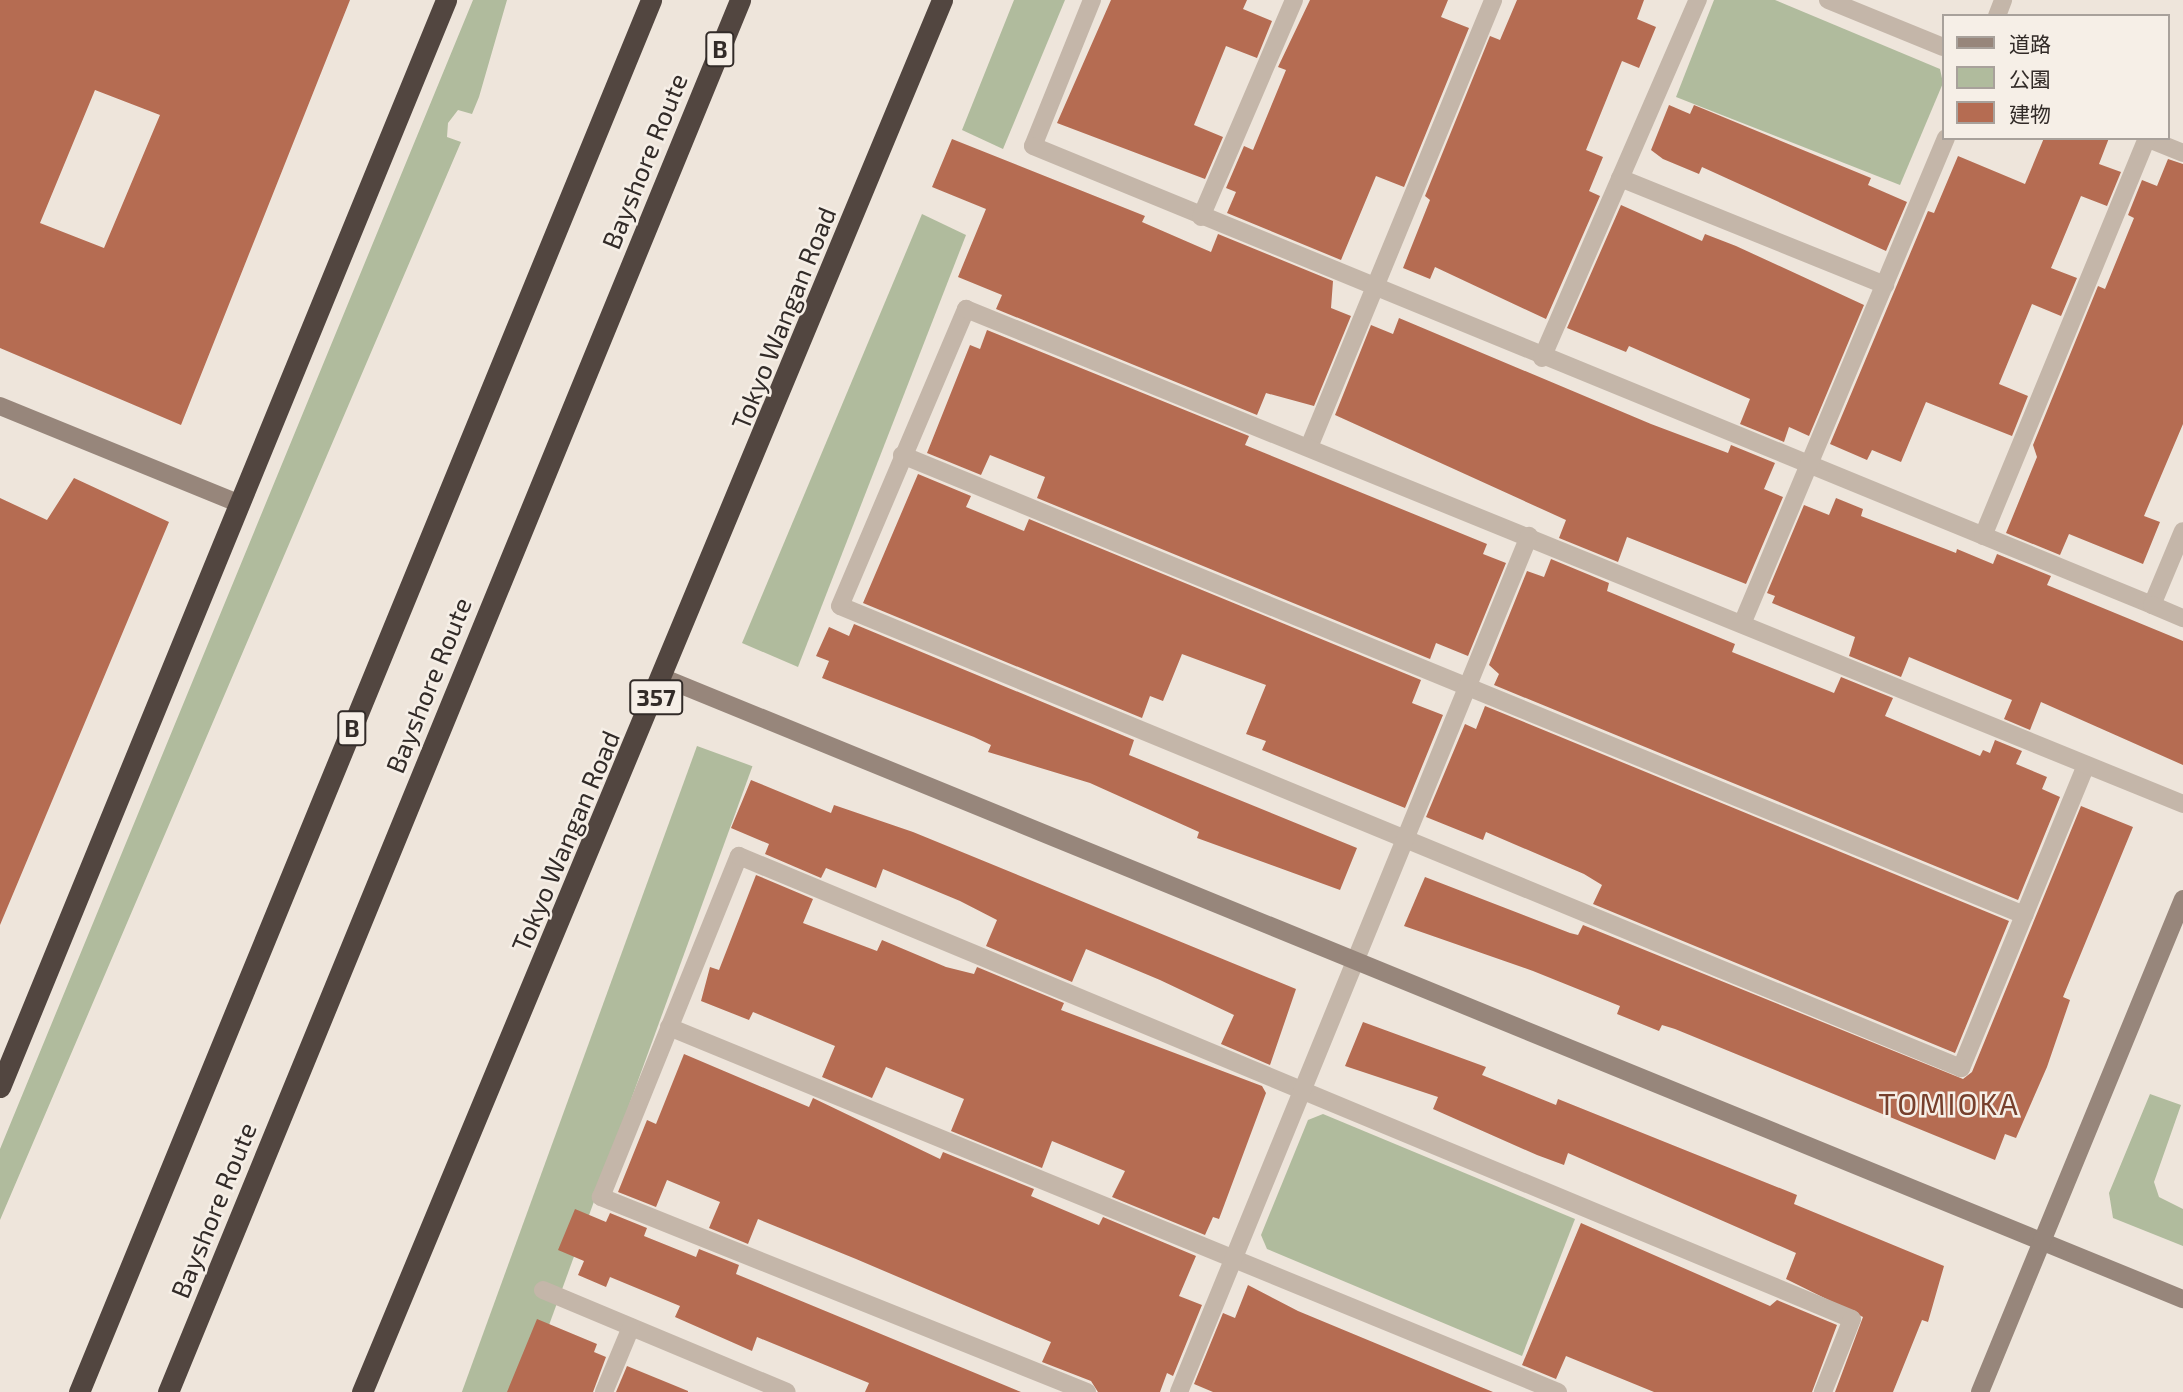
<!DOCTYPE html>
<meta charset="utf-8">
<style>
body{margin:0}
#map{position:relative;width:2183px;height:1392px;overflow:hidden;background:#eee5db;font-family:"Exo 2","Noto Sans JP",sans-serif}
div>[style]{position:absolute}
.green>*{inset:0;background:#b0bb9d;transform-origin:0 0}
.building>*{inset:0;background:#b56c52}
.street>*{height:18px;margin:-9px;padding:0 9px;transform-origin:9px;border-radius:9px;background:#c4b6a9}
.secondary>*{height:18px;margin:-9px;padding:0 9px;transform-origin:9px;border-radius:9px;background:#97867b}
.highway>*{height:21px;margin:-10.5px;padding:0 10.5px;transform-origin:10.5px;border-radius:10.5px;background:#524640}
span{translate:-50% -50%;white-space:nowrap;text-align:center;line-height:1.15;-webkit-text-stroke:5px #f6efe7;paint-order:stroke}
.shield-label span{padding:2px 5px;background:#f6efe7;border:2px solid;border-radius:5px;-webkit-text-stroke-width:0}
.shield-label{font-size:24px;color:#322b28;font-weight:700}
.street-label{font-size:26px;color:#322b28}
.quarter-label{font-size:30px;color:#763f2c;letter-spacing:2px}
.legend{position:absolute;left:1942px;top:14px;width:228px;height:126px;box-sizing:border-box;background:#f6efe7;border:2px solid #a8a19b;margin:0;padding:9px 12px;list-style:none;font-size:21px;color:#322b28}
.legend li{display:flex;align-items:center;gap:14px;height:35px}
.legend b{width:35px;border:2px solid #a8a19b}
</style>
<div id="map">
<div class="green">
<div style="clip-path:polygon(473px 0,507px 0,479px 97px,472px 114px,458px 110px,448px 123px,447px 137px,461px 142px,0 1220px,0 1149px)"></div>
<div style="clip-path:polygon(1014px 0,1065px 0,1003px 149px,962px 130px)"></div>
<div style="clip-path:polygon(1714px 0,1775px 0,1940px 69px,1943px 83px,1900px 185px,1676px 97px)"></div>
<div style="clip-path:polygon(922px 214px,966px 235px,798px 667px,742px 643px)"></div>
<div style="left:697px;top:746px;width:59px;height:700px;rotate:20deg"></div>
<div style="clip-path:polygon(2150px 1094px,2181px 1105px,2154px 1182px,2159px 1197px,2183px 1209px,2183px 1246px,2113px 1218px,2109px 1193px)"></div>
<div style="clip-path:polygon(1323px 1114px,1575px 1219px,1522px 1356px,1267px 1249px,1261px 1235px,1308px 1120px)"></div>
</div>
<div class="building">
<div style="clip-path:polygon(evenodd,0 0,350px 0,181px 425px,0 348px,0 0,95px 90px,160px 115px,104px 248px,40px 223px,95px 90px)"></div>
<div style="clip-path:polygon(1111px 0,1247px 0,1243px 9px,1272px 21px,1257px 58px,1226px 46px,1194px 125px,1223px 137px,1205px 179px,1057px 123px)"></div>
<div style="clip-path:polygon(1310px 0,1448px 0,1441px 17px,1469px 28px,1404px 187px,1376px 176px,1341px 260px,1227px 213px,1236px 192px,1226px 188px,1244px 146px,1253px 150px,1286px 70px,1278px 67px)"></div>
<div style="clip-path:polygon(1517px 0,1644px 0,1637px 19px,1656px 27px,1639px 68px,1622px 61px,1586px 150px,1603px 157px,1589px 191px,1600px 196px,1546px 319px,1435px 267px,1430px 279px,1403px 268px,1430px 200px,1425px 196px,1490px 36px,1500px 40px)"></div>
<div style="clip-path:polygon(1669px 105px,1690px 114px,1694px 105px,1871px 178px,1868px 185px,1907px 202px,1886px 251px,1702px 167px,1699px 174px,1663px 159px,1651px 150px)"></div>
<div style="clip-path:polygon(2044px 138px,2109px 138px,2099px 164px,2121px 172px,2107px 206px,2081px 196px,2051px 268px,2077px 278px,2061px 316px,2032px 304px,1999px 384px,2028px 396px,2012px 436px,1926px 402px,1901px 462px,1872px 450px,1867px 460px,1830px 444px,1928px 211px,1934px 213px,1958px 156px,2025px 184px)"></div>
<div style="clip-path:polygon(952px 139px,1145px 216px,1142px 222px,1211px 252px,1218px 234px,1333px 281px,1331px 308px,1351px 316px,1314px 406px,1266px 393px,1257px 415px,996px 309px,1002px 295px,958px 277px,986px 209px,932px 187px)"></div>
<div style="clip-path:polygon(2168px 159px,2183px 164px,2183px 424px,2144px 516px,2160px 522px,2143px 564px,2069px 534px,2060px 555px,2006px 533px,2037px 457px,2033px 445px,2098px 286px,2105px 289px,2134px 218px,2128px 215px,2142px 180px,2157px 186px)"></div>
<div style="clip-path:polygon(1621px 205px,1702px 241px,1705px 234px,1736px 246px,1864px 305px,1809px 436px,1789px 427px,1784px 442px,1740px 424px,1750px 399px,1629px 346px,1626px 352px,1567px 328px)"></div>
<div style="clip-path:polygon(1399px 318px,1651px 424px,1728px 453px,1731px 445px,1775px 463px,1764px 489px,1783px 497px,1746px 584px,1627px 537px,1618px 562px,1559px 538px,1566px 520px,1335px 415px,1371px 325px,1393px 334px)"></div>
<div style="clip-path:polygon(987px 330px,1249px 436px,1245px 445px,1487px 544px,1483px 554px,1506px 563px,1468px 656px,1436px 643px,1430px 659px,1037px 498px,1045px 477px,990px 455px,981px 475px,927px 453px,970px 345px,980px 349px)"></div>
<div style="clip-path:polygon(918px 474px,971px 496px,966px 507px,1024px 531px,1029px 519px,1421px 680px,1412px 703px,1443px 715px,1405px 808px,1262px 750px,1266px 741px,1246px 734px,1266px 685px,1182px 654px,1163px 701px,1150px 696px,1142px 718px,863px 603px)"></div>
<div style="clip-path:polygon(74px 478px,169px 522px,0 925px,0 498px,47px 520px)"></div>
<div style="clip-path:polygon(1836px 498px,1863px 509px,1861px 516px,1956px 553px,1957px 549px,1993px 564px,1997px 554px,2051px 576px,2047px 585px,2183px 641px,2183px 765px,2041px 702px,2030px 730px,2004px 719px,2012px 700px,1909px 657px,1901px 677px,1849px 656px,1855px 637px,1772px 603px,1775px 596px,1767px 593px,1804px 505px,1829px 515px)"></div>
<div style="clip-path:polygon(1551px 559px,1609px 583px,1607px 591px,1735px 644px,1732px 652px,1834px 693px,1841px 677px,1893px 698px,1885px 716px,1980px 756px,1983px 750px,1990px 753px,1995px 740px,2022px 751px,2016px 764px,2047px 777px,2042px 789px,2060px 797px,2018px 900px,1494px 685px,1499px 674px,1489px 665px,1527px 571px,1544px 577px)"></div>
<div style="clip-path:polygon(854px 624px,1134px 740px,1129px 755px,1357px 848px,1340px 890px,1197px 838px,1199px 832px,1090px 783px,988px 752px,991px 745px,974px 737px,822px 678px,829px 661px,816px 656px,829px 627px,849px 636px)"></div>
<div style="clip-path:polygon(1485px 706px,2009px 921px,1955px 1053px,1593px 904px,1602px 885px,1584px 874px,1486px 832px,1483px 840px,1426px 817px,1465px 724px,1476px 729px)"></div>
<div style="clip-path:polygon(751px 780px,831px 813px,834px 805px,913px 832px,1296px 989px,1270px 1065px,1221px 1044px,1234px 1015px,1160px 980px,1086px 949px,1072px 982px,986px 946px,997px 920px,960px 901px,883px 869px,876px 888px,826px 868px,821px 878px,765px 854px,769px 844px,731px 828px)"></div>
<div style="clip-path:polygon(2081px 806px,2133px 827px,2063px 997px,2070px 1000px,2047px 1067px,2016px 1138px,2005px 1134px,1995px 1160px,1675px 1029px,1662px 1025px,1659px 1031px,1617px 1014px,1620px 1006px,1533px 971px,1404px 926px,1425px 877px,1570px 933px,1578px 935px,1583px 925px,1963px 1079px,1972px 1072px)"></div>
<div style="clip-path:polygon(756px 875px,813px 899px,803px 923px,877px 951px,882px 940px,946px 967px,974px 974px,977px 967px,1064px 1003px,1061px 1010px,1262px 1086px,1266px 1093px,1219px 1219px,1213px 1217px,1205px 1235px,1112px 1197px,1125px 1171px,1052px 1141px,1042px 1168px,951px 1131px,964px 1099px,886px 1067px,872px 1098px,822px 1077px,835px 1046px,753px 1012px,749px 1020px,701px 1001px,710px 967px,719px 970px)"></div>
<div style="clip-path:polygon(1363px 1022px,1486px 1067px,1482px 1075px,1556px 1105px,1558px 1099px,1797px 1195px,1794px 1204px,1944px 1266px,1928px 1322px,1922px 1320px,1893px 1392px,1835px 1392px,1863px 1317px,1786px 1279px,1796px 1253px,1568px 1153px,1564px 1165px,1537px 1155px,1433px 1109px,1438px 1097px,1345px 1066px)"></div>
<div style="clip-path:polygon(684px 1054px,809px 1107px,813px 1098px,940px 1159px,943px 1152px,1034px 1189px,1031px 1196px,1099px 1225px,1103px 1217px,1196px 1256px,1179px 1296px,1202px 1305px,1173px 1376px,1167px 1373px,1160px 1392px,1098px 1392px,1091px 1381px,1042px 1362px,1051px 1342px,856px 1259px,758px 1219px,748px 1244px,709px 1228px,720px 1202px,667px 1180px,656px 1207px,618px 1192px,647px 1120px,656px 1124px)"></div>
<div style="clip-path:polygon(575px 1209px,606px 1222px,610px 1213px,647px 1228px,644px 1236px,696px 1257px,699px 1249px,739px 1265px,736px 1274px,1021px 1392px,865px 1392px,869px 1383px,757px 1337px,752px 1351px,675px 1317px,680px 1306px,610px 1277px,606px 1287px,578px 1275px,584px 1261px,558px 1250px)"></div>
<div style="clip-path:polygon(1581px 1223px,1770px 1306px,1777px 1300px,1837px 1325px,1812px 1392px,1654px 1392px,1566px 1356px,1556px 1379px,1522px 1365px)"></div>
<div style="clip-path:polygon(1248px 1285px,1298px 1311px,1493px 1392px,1213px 1392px,1194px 1384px,1223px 1313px,1235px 1318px)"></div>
<div style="clip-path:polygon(537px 1319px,597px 1344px,594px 1352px,606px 1357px,593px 1392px,507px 1392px)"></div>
<div style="clip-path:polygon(627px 1366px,688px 1391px,688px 1392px,616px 1392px)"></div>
</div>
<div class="street">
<div style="left:1092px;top:0;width:157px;rotate:112deg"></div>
<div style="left:1033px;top:146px;width:1209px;rotate:22.3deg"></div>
<div style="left:2152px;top:605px;width:80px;rotate:-67.3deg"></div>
<div style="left:1828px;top:0;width:124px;rotate:22.2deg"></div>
<div style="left:1997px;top:16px;width:17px;rotate:-69deg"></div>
<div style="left:2146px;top:138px;width:40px;rotate:22deg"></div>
<div style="left:1620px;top:178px;width:286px;rotate:22deg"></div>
<div style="left:1201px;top:217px;width:236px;rotate:-66.8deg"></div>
<div style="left:1542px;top:358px;width:391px;rotate:-66.5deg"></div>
<div style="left:1309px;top:447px;width:483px;rotate:-67.6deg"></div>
<div style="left:902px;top:455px;width:1213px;rotate:22.29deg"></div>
<div style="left:1983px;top:536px;width:430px;rotate:-67.6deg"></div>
<div style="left:2152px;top:605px;width:34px;rotate:23deg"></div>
<div style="left:1742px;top:624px;width:527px;rotate:-67.23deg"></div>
<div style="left:2086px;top:765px;width:328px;rotate:112.4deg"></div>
<div style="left:1961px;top:1068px;width:1212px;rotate:-157.6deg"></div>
<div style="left:840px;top:606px;width:323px;rotate:-67deg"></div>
<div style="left:966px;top:309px;width:1314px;rotate:22.13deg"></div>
<div style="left:669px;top:1027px;width:961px;rotate:22.32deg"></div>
<div style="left:543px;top:1290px;width:264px;rotate:22.7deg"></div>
<div style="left:604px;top:1392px;width:70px;rotate:-67.4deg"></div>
<div style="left:1087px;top:1392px;width:524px;rotate:-158.14deg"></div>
<div style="left:601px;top:1197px;width:368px;rotate:-68deg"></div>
<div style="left:739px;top:856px;width:1205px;rotate:22.59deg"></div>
<div style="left:1852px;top:1319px;width:79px;rotate:111.7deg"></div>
<div style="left:1179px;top:1392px;width:925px;rotate:-67.76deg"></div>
</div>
<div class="secondary">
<div style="left:0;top:406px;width:259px;rotate:22.2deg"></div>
<div style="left:664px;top:678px;width:1641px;rotate:22.24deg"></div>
<div style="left:1980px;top:1392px;width:533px;rotate:-67.62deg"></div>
</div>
<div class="highway">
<div style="left:0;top:1087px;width:1175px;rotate:-67.69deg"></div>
<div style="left:79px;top:1392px;width:1505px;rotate:-67.66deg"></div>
<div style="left:168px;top:1392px;width:1505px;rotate:-67.66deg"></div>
<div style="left:362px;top:1392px;width:1508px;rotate:-67.38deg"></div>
</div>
<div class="shield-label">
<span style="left:720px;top:49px">B</span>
<span style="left:656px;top:697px">357</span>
<span style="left:352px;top:728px">B</span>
</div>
<div class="street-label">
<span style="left:644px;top:161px;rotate:-68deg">Bayshore Route</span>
<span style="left:783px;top:318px;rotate:-68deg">Tokyo Wangan Road</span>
<span style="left:428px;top:685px;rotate:-68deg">Bayshore Route</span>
<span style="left:565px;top:841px;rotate:-67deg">Tokyo Wangan Road</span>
<span style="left:213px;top:1210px;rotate:-68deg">Bayshore Route</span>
</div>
<div class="quarter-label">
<span style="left:1949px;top:1103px">TOMIOKA</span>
</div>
<ul class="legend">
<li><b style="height:9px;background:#97867b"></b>道路</li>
<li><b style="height:19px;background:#b0bb9d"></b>公園</li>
<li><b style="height:19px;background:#b56c52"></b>建物</li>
</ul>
</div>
